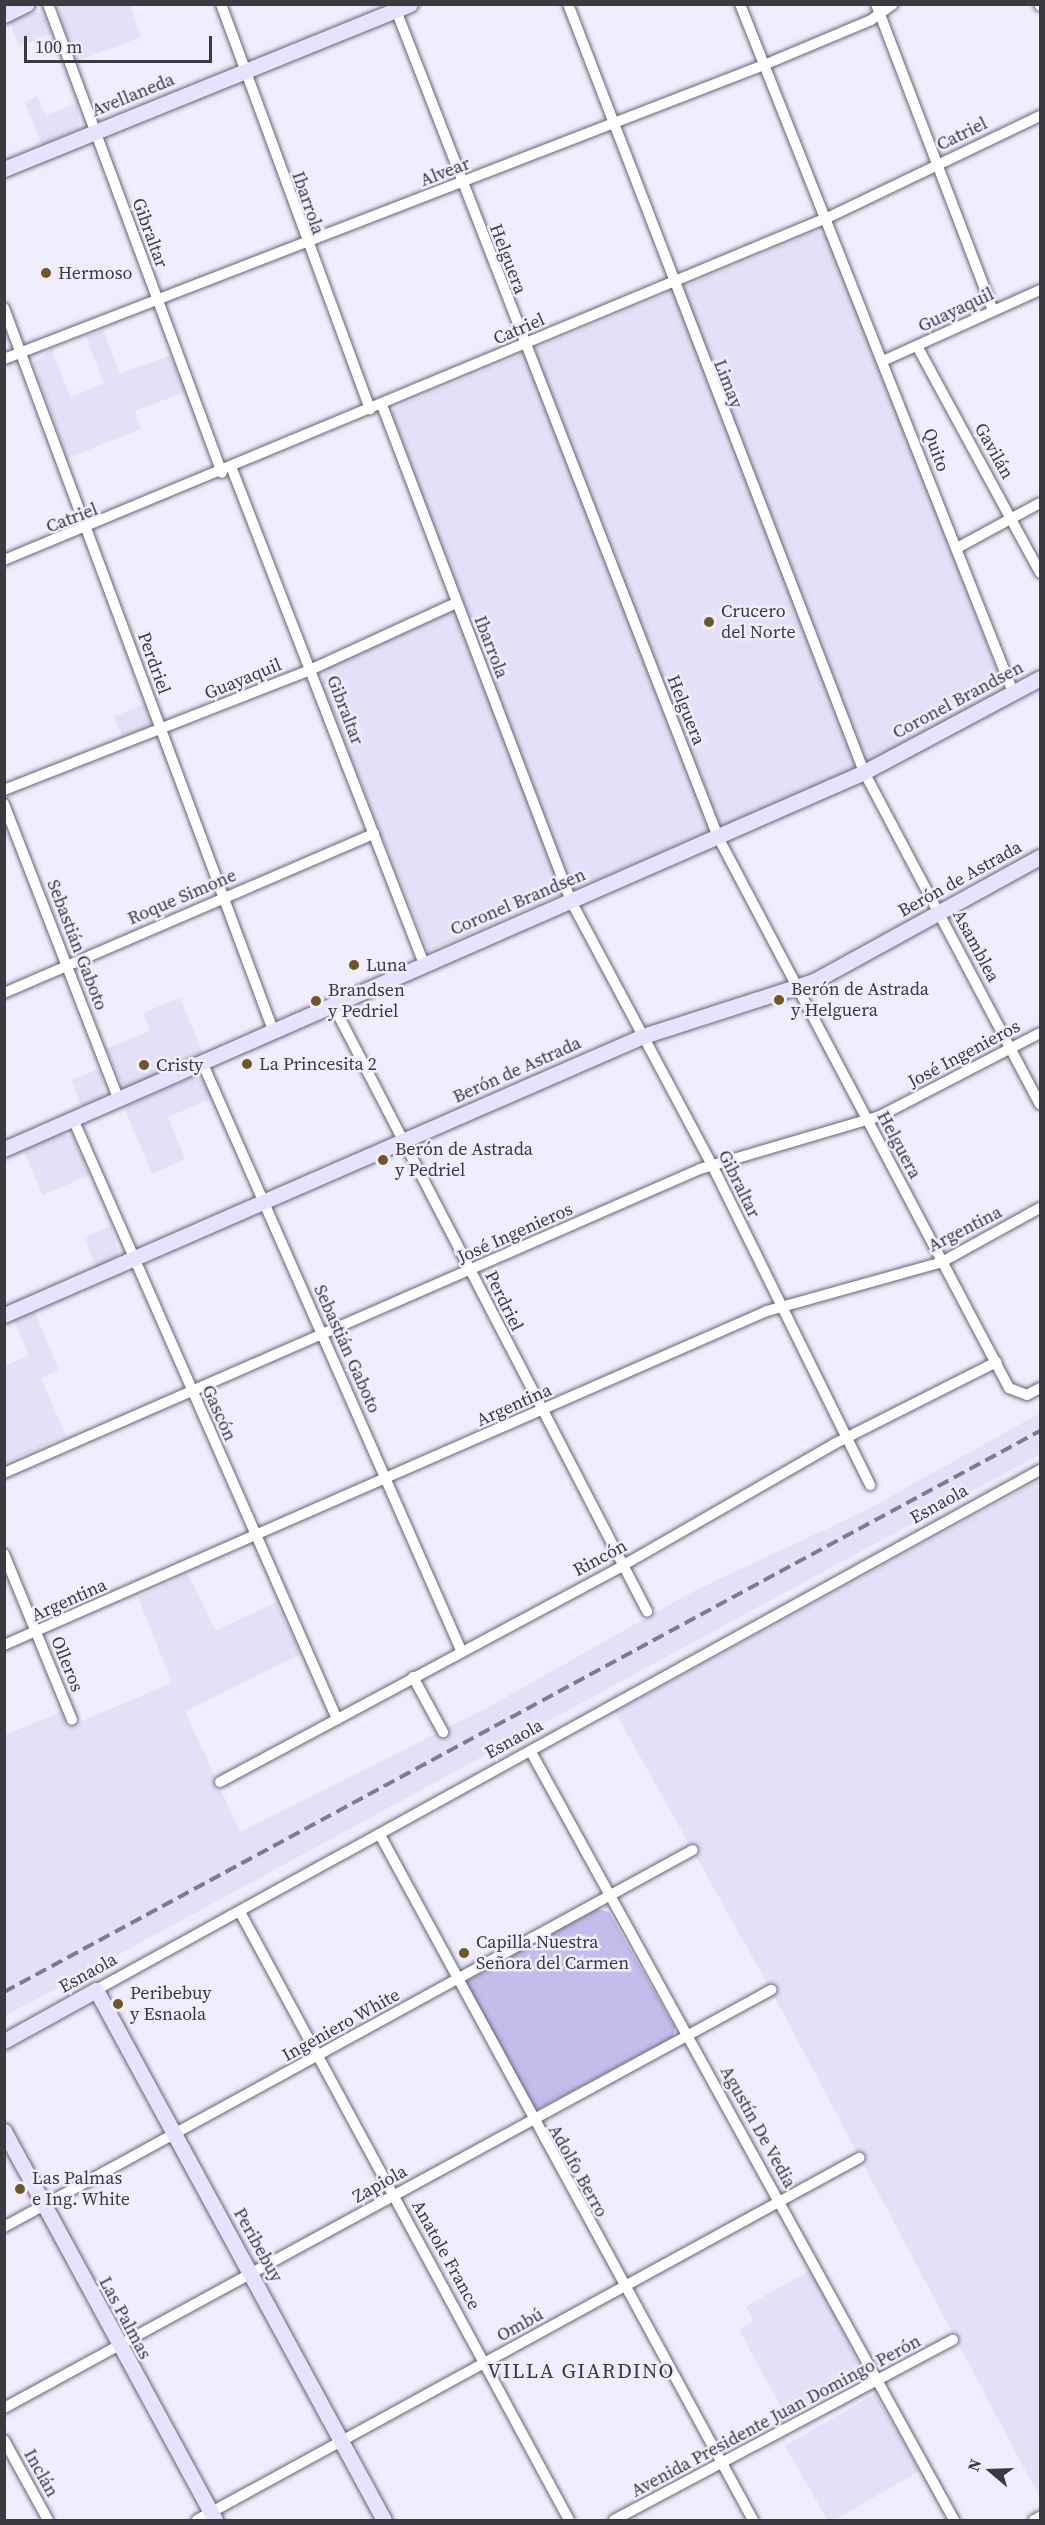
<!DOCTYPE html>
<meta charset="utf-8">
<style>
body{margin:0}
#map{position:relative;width:1045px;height:2525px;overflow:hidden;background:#efedfe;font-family:"Source Serif 4",serif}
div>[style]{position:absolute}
.built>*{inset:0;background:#e3e0f7;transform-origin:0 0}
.green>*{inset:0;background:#c3bdec}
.roads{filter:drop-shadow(0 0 2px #666473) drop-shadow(0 0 2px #666473)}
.street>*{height:10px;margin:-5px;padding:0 5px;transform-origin:5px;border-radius:5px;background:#fff}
.secondary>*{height:15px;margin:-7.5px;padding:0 7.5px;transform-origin:7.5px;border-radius:7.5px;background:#e7e3fe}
.rail>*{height:4px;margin-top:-2px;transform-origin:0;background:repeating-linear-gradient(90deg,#7e7d87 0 12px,transparent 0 18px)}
.dots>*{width:16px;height:16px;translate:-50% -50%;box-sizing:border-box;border:3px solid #efedfe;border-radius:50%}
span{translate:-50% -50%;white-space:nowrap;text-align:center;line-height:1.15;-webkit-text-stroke:5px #efedfe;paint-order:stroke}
.street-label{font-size:18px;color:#3b3a41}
.poi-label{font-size:18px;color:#3b3a41}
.left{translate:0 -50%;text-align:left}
.quarter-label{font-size:21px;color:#3b3a41;letter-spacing:1.5px}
.frame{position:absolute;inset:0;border:6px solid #3b3a41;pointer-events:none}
.north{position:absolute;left:961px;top:2441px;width:60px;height:60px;-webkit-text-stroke:4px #efedfe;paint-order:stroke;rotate:289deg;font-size:16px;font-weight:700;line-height:24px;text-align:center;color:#3b3a41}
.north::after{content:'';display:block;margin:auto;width:21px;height:27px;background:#3b3a41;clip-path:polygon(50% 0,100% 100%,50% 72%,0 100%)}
.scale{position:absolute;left:24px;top:36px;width:188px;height:27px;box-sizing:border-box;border:3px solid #3b3a41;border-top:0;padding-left:8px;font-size:18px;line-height:21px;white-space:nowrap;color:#3b3a41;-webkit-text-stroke:4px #efedfe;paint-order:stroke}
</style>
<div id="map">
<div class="built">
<div style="clip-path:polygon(58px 5px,130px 5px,141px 37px,75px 62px)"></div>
<div style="clip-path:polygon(37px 12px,45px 15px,51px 34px,19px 46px,10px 22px)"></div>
<div style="clip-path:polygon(37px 96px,46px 116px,77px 103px,80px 129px,42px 145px,25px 102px)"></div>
<div style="clip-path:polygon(814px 232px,832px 237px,1004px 689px,873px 762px,428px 951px,321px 684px,328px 667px,462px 607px,392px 413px,401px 405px)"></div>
<div style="clip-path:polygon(103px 330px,120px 374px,171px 355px,185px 392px,135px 411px,141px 429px,67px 458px,34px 363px,52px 349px,70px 397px,104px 384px,86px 336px)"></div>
<div style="clip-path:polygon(146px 704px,152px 726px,123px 740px,114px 716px)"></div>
<div style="clip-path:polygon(180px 998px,204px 1056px,125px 1088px,106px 1049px,150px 1031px,143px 1013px)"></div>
<div style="clip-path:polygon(99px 1069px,105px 1096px,82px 1108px,71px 1080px)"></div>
<div style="clip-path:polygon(196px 1076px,205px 1080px,213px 1098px,168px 1117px,185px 1159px,152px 1174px,124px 1107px)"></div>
<div style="clip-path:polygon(59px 1134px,73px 1136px,89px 1175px,43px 1195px,23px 1150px)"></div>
<div style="clip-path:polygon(111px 1226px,119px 1256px,97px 1268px,84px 1238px)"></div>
<div style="clip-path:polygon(33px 1308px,59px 1370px,41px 1378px,66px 1436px,5px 1463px,5px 1366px,29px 1355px,12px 1317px)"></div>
<div style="clip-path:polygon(1040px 1413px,1040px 1454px,5px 2016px,5px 1735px,61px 1712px,68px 1727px,172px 1683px,138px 1597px,188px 1574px,216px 1631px,276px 1602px,301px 1654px,185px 1711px,240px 1832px,489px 1707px,690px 1593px,867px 1510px)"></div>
<div style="clip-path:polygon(1040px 1480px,1040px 2498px,771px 1990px,615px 1712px)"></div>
<div style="clip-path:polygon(811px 2270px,862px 2370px,853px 2382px,787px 2418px,739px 2330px,754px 2321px,746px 2306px)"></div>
<div style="left:875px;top:2394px;width:89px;height:104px;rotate:60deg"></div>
</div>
<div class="green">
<div style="clip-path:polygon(597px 1909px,609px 1912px,675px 2028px,673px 2037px,537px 2110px,529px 2107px,464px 1982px)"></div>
</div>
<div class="roads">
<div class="street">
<div style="left:48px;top:4px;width:500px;rotate:69.65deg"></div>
<div style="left:221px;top:4px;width:432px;rotate:69.8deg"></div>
<div style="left:568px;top:4px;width:823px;rotate:68.92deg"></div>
<div style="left:864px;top:772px;width:376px;rotate:62.1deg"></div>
<div style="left:740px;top:4px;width:740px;rotate:68.36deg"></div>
<div style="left:876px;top:4px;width:328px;rotate:69.1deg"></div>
<div style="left:1040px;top:4px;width:2px;rotate:90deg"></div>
<div style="left:394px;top:5px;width:893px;rotate:68.72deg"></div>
<div style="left:718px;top:837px;width:623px;rotate:62.16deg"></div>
<div style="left:1009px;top:1388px;width:19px;rotate:21deg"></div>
<div style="left:1027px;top:1395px;width:15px;rotate:-28deg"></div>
<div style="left:4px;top:308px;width:770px;rotate:69.57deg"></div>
<div style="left:917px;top:346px;width:258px;rotate:61.5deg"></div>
<div style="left:4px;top:359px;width:815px;rotate:-21.15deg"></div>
<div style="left:764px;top:65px;width:116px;rotate:-22.8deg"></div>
<div style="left:871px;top:20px;width:27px;rotate:-36deg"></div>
<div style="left:885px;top:360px;width:170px;rotate:-24.3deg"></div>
<div style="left:382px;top:405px;width:531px;rotate:69.14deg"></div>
<div style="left:571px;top:901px;width:299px;rotate:61.9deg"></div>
<div style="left:712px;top:1165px;width:357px;rotate:63.7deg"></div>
<div style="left:232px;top:469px;width:531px;rotate:68.8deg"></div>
<div style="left:957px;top:548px;width:94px;rotate:-28.5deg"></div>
<div style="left:4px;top:560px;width:893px;rotate:-22.58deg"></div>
<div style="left:829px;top:217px;width:234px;rotate:-25.6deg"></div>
<div style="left:4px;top:790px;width:331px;rotate:-21.4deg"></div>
<div style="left:312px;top:669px;width:158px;rotate:-24.6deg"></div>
<div style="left:4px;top:804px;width:315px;rotate:68.8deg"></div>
<div style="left:4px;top:993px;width:403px;rotate:-23.3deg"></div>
<div style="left:333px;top:1005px;width:683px;rotate:62.61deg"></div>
<div style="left:202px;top:1062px;width:643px;rotate:66.23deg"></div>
<div style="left:73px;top:1119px;width:656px;rotate:66.25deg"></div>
<div style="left:4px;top:1473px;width:759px;rotate:-23.59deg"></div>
<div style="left:700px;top:1169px;width:188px;rotate:-16.4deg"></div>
<div style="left:880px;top:1116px;width:180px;rotate:-27.4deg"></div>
<div style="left:4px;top:1554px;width:179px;rotate:67.7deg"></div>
<div style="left:4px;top:1645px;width:833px;rotate:-23.64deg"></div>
<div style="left:767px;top:1311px;width:182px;rotate:-15.6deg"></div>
<div style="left:942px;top:1262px;width:112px;rotate:-28.9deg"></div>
<div style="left:413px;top:1677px;width:63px;rotate:61.4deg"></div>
<div style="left:531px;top:1752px;width:877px;rotate:61.15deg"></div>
<div style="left:220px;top:1782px;width:456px;rotate:-28.2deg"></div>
<div style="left:622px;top:1566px;width:245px;rotate:-29.9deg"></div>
<div style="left:834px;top:1444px;width:182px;rotate:-26.8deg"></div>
<div style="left:380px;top:1835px;width:780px;rotate:61.43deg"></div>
<div style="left:240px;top:1912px;width:691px;rotate:61.58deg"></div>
<div style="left:96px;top:1990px;width:1078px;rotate:-28.85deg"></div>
<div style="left:4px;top:2227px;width:785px;rotate:-28.69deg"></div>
<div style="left:4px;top:2408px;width:874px;rotate:-28.59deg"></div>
<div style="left:4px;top:2440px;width:91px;rotate:61.2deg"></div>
<div style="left:197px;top:2520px;width:755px;rotate:-28.67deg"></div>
<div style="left:614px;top:2520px;width:384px;rotate:-28deg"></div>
<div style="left:1034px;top:2520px;width:7px;rotate:-27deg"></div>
</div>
<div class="secondary">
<div style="left:4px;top:15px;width:25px;rotate:-26deg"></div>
<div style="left:4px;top:169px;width:438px;rotate:-22.1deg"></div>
<div style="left:4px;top:1149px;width:939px;rotate:-23.67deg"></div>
<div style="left:864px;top:772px;width:200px;rotate:-28.1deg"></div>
<div style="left:4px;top:1315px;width:697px;rotate:-23.59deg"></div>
<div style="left:643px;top:1036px;width:180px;rotate:-17.8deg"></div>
<div style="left:814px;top:981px;width:258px;rotate:-28.8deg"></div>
<div style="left:4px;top:2041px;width:105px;rotate:-29deg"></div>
<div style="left:96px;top:1990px;width:603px;rotate:61.48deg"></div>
<div style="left:4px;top:2131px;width:443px;rotate:61.5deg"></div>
</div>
</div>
<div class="rail">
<div style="left:4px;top:1992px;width:1178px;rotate:-28.44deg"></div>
</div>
<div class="dots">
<div style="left:46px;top:273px;background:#705728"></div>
<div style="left:709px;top:622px;background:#705728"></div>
<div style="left:354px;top:965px;background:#705728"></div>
<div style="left:779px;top:1000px;background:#705728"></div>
<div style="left:316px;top:1001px;background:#705728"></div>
<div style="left:247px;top:1064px;background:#705728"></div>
<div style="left:144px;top:1065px;background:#705728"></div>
<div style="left:383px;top:1160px;background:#705728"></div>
<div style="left:464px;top:1953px;background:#705728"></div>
<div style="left:118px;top:2004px;background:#705728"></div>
<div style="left:20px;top:2189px;background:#705728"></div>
</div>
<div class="street-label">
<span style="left:133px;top:95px;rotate:-22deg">Avellaneda</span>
<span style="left:962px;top:134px;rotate:-26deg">Catriel</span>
<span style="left:445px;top:172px;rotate:-21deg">Alvear</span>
<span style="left:308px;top:203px;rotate:71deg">Ibarrola</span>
<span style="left:150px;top:233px;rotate:70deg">Gibraltar</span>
<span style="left:508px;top:259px;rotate:69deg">Helguera</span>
<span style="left:956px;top:310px;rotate:-25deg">Guayaquil</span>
<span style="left:519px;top:329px;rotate:-23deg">Catriel</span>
<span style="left:728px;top:384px;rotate:69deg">Limay</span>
<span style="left:936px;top:450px;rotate:70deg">Quito</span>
<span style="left:994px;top:451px;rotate:61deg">Gavilán</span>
<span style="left:72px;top:518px;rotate:-21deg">Catriel</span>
<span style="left:491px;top:647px;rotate:69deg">Ibarrola</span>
<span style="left:154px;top:663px;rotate:70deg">Perdriel</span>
<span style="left:243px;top:679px;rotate:-22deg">Guayaquil</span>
<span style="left:958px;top:700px;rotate:-28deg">Coronel Brandsen</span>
<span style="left:345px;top:710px;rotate:69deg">Gibraltar</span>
<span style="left:686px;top:710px;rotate:68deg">Helguera</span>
<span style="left:960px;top:879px;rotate:-29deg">Berón de Astrada</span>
<span style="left:182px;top:897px;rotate:-23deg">Roque Simone</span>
<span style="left:518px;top:902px;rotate:-23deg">Coronel Brandsen</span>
<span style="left:77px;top:945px;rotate:69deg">Sebastián Gaboto</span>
<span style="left:976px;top:946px;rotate:62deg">Asamblea</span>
<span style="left:964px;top:1054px;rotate:-28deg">José Ingenieros</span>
<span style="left:517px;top:1070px;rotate:-24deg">Berón de Astrada</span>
<span style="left:899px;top:1145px;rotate:62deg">Helguera</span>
<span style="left:739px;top:1184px;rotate:64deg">Gibraltar</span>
<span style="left:965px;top:1229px;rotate:-27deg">Argentina</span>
<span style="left:515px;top:1233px;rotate:-24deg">José Ingenieros</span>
<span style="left:504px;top:1301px;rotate:64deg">Perdriel</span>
<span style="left:347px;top:1349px;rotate:66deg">Sebastián Gaboto</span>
<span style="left:514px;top:1405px;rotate:-24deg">Argentina</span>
<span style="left:219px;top:1413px;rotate:66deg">Gascón</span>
<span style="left:939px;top:1504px;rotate:-29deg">Esnaola</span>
<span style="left:600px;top:1558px;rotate:-28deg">Rincón</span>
<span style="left:69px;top:1600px;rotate:-24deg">Argentina</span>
<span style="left:67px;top:1664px;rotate:68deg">Olleros</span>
<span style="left:514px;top:1739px;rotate:-29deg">Esnaola</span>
<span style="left:88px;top:1973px;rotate:-29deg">Esnaola</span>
<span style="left:341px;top:2025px;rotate:-29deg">Ingeniero White</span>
<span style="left:758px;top:2127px;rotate:61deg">Agustín De Vedia</span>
<span style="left:578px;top:2171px;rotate:61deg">Adolfo Berro</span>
<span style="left:380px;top:2184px;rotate:-29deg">Zapiola</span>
<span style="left:258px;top:2245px;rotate:61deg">Peribebuy</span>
<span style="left:446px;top:2255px;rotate:61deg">Anatole France</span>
<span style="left:125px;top:2318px;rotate:62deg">Las Palmas</span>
<span style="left:520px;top:2325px;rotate:-29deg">Ombú</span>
<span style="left:776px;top:2416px;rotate:-28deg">Avenida Presidente Juan Domingo Perón</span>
<span style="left:41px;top:2473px;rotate:61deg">Inclán</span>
</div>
<div class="poi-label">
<span class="left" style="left:58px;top:273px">Hermoso</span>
<span class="left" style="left:721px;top:622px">Crucero<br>del Norte</span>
<span class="left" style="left:366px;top:965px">Luna</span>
<span class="left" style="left:791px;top:1000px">Berón de Astrada<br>y Helguera</span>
<span class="left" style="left:328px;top:1001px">Brandsen<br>y Pedriel</span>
<span class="left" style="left:259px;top:1064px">La Princesita 2</span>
<span class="left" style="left:156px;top:1065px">Cristy</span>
<span class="left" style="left:395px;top:1160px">Berón de Astrada<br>y Pedriel</span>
<span class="left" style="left:476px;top:1953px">Capilla Nuestra<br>Señora del Carmen</span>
<span class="left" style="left:130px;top:2004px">Peribebuy<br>y Esnaola</span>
<span class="left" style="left:32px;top:2189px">Las Palmas<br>e Ing. White</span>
</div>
<div class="quarter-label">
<span style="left:581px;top:2371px">VILLA GIARDINO</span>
</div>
<div class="frame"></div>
<div class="north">N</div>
<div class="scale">100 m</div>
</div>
